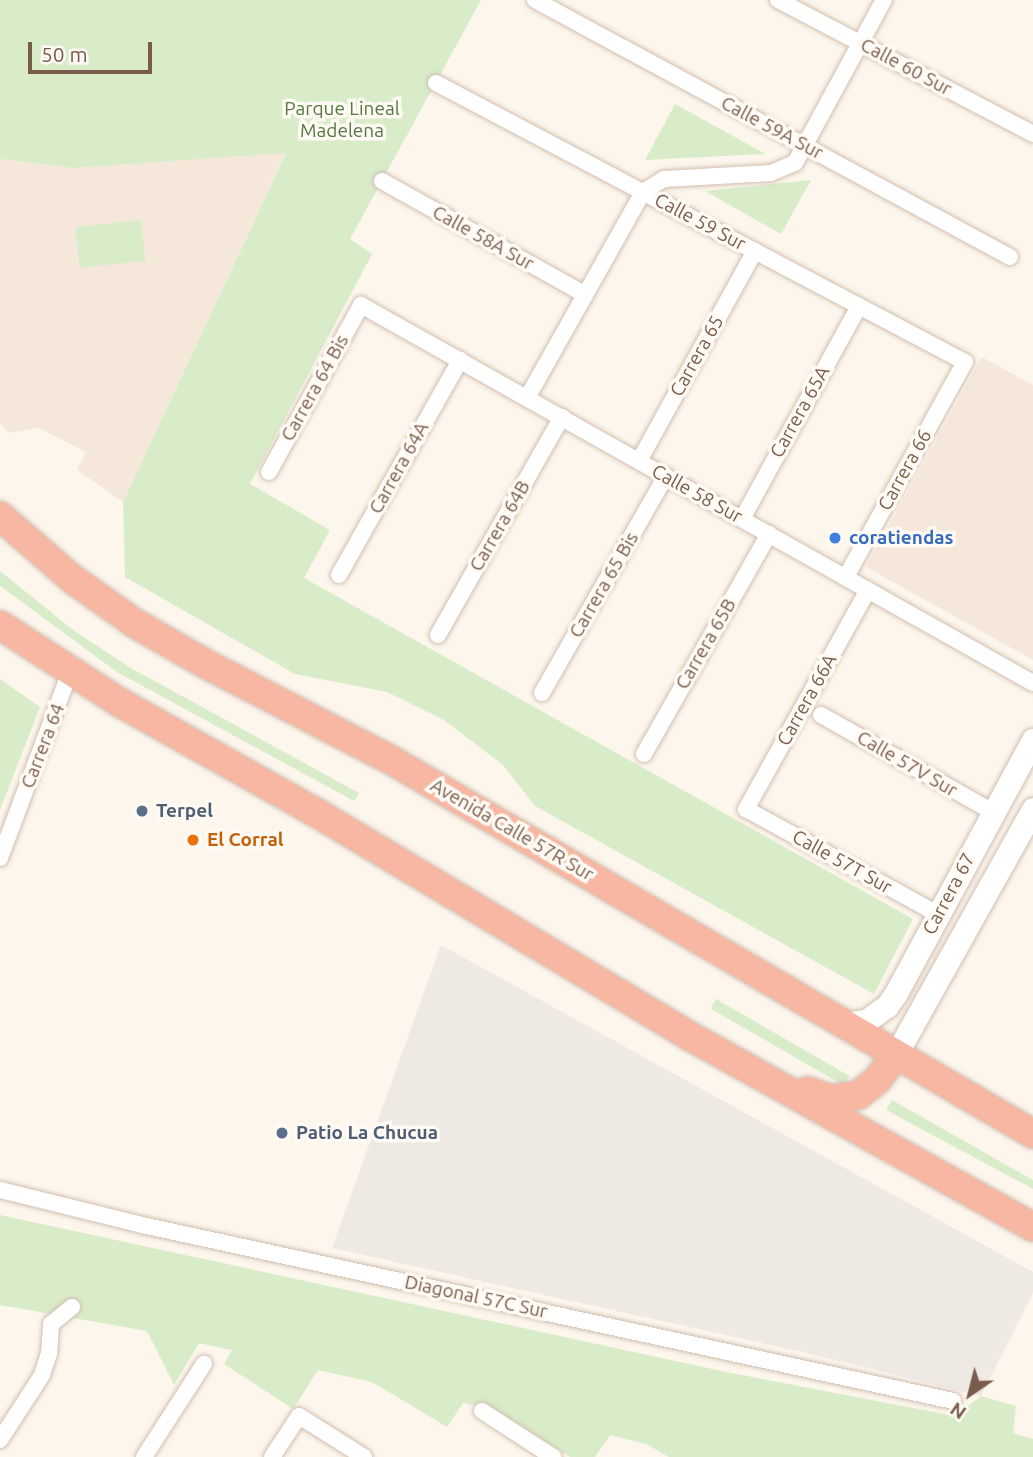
<!DOCTYPE html>
<style>
body{margin:0}
#map{position:relative;width:1033px;height:1457px;overflow:hidden;background:#fdf6ec;font-family:Ubuntu,sans-serif}
div>[style]{position:absolute}
.residential>*{inset:0;background:#f5e8da}
.industrial>*{inset:0;background:#efe9e4}
.green>*{inset:0;background:#d8ecc9;transform-origin:0 0}
.roads{filter:drop-shadow(0 0 2px #d1beb0) drop-shadow(0 0 2px #d1beb0)}
.street>*{height:16px;margin:-8px;padding:0 8px;transform-origin:8px;border-radius:8px;background:#fff}
.secondary>*{height:23px;margin:-11.5px;padding:0 11.5px;transform-origin:11.5px;border-radius:11.5px;background:#fff}
.highway>*{height:28px;margin:-14px;padding:0 14px;transform-origin:14px;border-radius:14px;background:#f7b7a3}
.dots>*{width:19px;height:19px;translate:-50% -50%;box-sizing:border-box;border:4px solid #fffaf3;border-radius:50%}
span{translate:-50% -50%;white-space:nowrap;text-align:center;line-height:1.15;-webkit-text-stroke:7px #fffaf3;paint-order:stroke}
.street-label{font-size:19px;color:#7a5c4d}
.park-label{font-size:19px;color:#537a41}
.shop-label{font-size:19px;color:#366cbe;font-weight:700}
.left{translate:0 -50%;text-align:left}
.service-label{font-size:19px;color:#4e5e75;font-weight:700}
.food-label{font-size:19px;color:#c56008;font-weight:700}
.north{position:absolute;left:935px;top:1359px;width:70px;height:70px;-webkit-text-stroke:5px #fffaf3;paint-order:stroke;rotate:215deg;font-size:19px;font-weight:700;line-height:28px;text-align:center;color:#7a5c4d}
.north::after{content:'';display:block;margin:auto;width:24px;height:32px;background:#7a5c4d;clip-path:polygon(50% 0,100% 100%,50% 72%,0 100%)}
.scale{position:absolute;left:28px;top:42px;width:124px;height:32px;box-sizing:border-box;border:4px solid #7a5c4d;border-top:0;padding-left:9px;font-size:21px;line-height:24px;white-space:nowrap;color:#7a5c4d;-webkit-text-stroke:5px #fffaf3;paint-order:stroke}
</style>
<div id="map">
<div class="residential">
<div style="clip-path:polygon(286px 152px,123px 502px,77px 470px,86px 452px,39px 428px,8px 433px,0 422px,0 159px,74px 168px)"></div>
<div style="clip-path:polygon(982px 357px,1033px 385px,1033px 660px,866px 567px)"></div>
</div>
<div class="industrial">
<div style="clip-path:polygon(441px 945px,1033px 1272px,1033px 1293px,981px 1396px,802px 1352px,332px 1248px)"></div>
</div>
<div class="green">
<div style="clip-path:polygon(0 0,481px 0,350px 239px,372px 254px,250px 484px,330px 530px,304px 578px,913px 919px,874px 994px,535px 806px,503px 765px,444px 720px,387px 692px,295px 674px,125px 577px,123px 502px,286px 153px,74px 168px,0 159px)"></div>
<div style="clip-path:polygon(675px 104px,766px 154px,645px 160px)"></div>
<div style="clip-path:polygon(811px 180px,781px 234px,705px 191px)"></div>
<div style="left:141px;top:220px;width:41px;height:66px;rotate:84deg"></div>
<div style="clip-path:polygon(0 571px,73px 630px,129px 667px,359px 793px,354px 801px,117px 672px,0 586px)"></div>
<div style="clip-path:polygon(0 679px,40px 707px,0 810px)"></div>
<div style="left:716px;top:999px;width:154px;height:11px;rotate:30deg"></div>
<div style="clip-path:polygon(892px 1100px,1033px 1180px,1033px 1189px,886px 1110px)"></div>
<div style="clip-path:polygon(0 1215px,726px 1372px,955px 1416px,981px 1396px,1016px 1406px,1013px 1433px,1033px 1439px,1033px 1457px,669px 1457px,646px 1444px,610px 1435px,595px 1457px,570px 1457px,494px 1409px,463px 1403px,447px 1427px,372px 1382px,318px 1370px,293px 1409px,224px 1364px,232px 1350px,199px 1343px,174px 1385px,147px 1331px,0 1305px)"></div>
</div>
<div class="roads">
<div class="street">
<div style="left:535px;top:0;width:540px;rotate:28.42deg"></div>
<div style="left:778px;top:0;width:288px;rotate:27.7deg"></div>
<div style="left:436px;top:83px;width:598px;rotate:27.81deg"></div>
<div style="left:965px;top:362px;width:246px;rotate:119deg"></div>
<div style="left:382px;top:181px;width:231px;rotate:29.2deg"></div>
<div style="left:527px;top:398px;width:236px;rotate:-60.6deg"></div>
<div style="left:643px;top:192px;width:25px;rotate:-32deg"></div>
<div style="left:664px;top:179px;width:107px;rotate:-3.2deg"></div>
<div style="left:771px;top:173px;width:26px;rotate:-23deg"></div>
<div style="left:795px;top:163px;width:186px;rotate:-61.4deg"></div>
<div style="left:639px;top:461px;width:240px;rotate:-61.1deg"></div>
<div style="left:269px;top:472px;width:191px;rotate:-61.1deg"></div>
<div style="left:361px;top:305px;width:771px;rotate:29.36deg"></div>
<div style="left:742px;top:519px;width:243px;rotate:-61.2deg"></div>
<div style="left:339px;top:575px;width:247px;rotate:-60.6deg"></div>
<div style="left:868px;top:590px;width:251px;rotate:119.1deg"></div>
<div style="left:746px;top:809px;width:219px;rotate:28.7deg"></div>
<div style="left:438px;top:635px;width:251px;rotate:-60.4deg"></div>
<div style="left:542px;top:693px;width:250px;rotate:-60.3deg"></div>
<div style="left:821px;top:715px;width:197px;rotate:29.4deg"></div>
<div style="left:644px;top:754px;width:253px;rotate:-60.4deg"></div>
<div style="left:0;top:858px;width:199px;rotate:-69.4deg"></div>
<div style="left:0;top:1190px;width:146px;rotate:13.8deg"></div>
<div style="left:142px;top:1225px;width:830px;rotate:12.24deg"></div>
<div style="left:482px;top:1411px;width:85px;rotate:32.9deg"></div>
<div style="left:0;top:1440px;width:77px;rotate:-57.1deg"></div>
<div style="left:42px;top:1375px;width:22px;rotate:-72deg"></div>
<div style="left:49px;top:1354px;width:30px;rotate:-86deg"></div>
<div style="left:51px;top:1324px;width:27px;rotate:-39deg"></div>
<div style="left:144px;top:1457px;width:111px;rotate:-57.2deg"></div>
<div style="left:272px;top:1457px;width:49px;rotate:-56.6deg"></div>
<div style="left:299px;top:1416px;width:77px;rotate:32.2deg"></div>
</div>
<div class="secondary">
<div style="left:844px;top:1024px;width:22px;rotate:-8deg"></div>
<div style="left:866px;top:1021px;width:26px;rotate:-36deg"></div>
<div style="left:887px;top:1006px;width:16px;rotate:-55deg"></div>
<div style="left:896px;top:993px;width:288px;rotate:-61.6deg"></div>
<div style="left:895px;top:1056px;width:283px;rotate:-60.8deg"></div>
</div>
<div class="highway">
<div style="left:0;top:516px;width:94px;rotate:41.1deg"></div>
<div style="left:71px;top:578px;width:80px;rotate:35.3deg"></div>
<div style="left:136px;top:624px;width:78px;rotate:29.8deg"></div>
<div style="left:204px;top:663px;width:211px;rotate:27.4deg"></div>
<div style="left:391px;top:760px;width:743px;rotate:30.22deg"></div>
<div style="left:0;top:625px;width:142px;rotate:32.9deg"></div>
<div style="left:119px;top:702px;width:227px;rotate:29.3deg"></div>
<div style="left:317px;top:813px;width:430px;rotate:30.9deg"></div>
<div style="left:686px;top:1034px;width:397px;rotate:29.1deg"></div>
<div style="left:807px;top:1091px;width:25px;rotate:18deg"></div>
<div style="left:831px;top:1099px;width:27px;rotate:-8deg"></div>
<div style="left:858px;top:1095px;width:24px;rotate:-38deg"></div>
<div style="left:877px;top:1080px;width:30px;rotate:-53deg"></div>
</div>
</div>
<div class="dots">
<div style="left:835px;top:538px;background:#3f7fe0"></div>
<div style="left:142px;top:811px;background:#5c6f8a"></div>
<div style="left:193px;top:840px;background:#e8710a"></div>
<div style="left:282px;top:1133px;background:#5c6f8a"></div>
</div>
<div class="street-label">
<span style="left:906px;top:67px;rotate:28deg">Calle 60 Sur</span>
<span style="left:772px;top:128px;rotate:28deg">Calle 59A Sur</span>
<span style="left:700px;top:222px;rotate:28deg">Calle 59 Sur</span>
<span style="left:483px;top:238px;rotate:29deg">Calle 58A Sur</span>
<span style="left:697px;top:356px;rotate:-61deg">Carrera 65</span>
<span style="left:315px;top:388px;rotate:-61deg">Carrera 64 Bis</span>
<span style="left:800px;top:412px;rotate:-61deg">Carrera 65A</span>
<span style="left:399px;top:468px;rotate:-61deg">Carrera 64A</span>
<span style="left:905px;top:470px;rotate:-61deg">Carrera 66</span>
<span style="left:697px;top:494px;rotate:29deg">Calle 58 Sur</span>
<span style="left:500px;top:526px;rotate:-60deg">Carrera 64B</span>
<span style="left:604px;top:585px;rotate:-60deg">Carrera 65 Bis</span>
<span style="left:706px;top:644px;rotate:-60deg">Carrera 65B</span>
<span style="left:807px;top:700px;rotate:-61deg">Carrera 66A</span>
<span style="left:43px;top:746px;rotate:-69deg">Carrera 64</span>
<span style="left:907px;top:764px;rotate:30deg">Calle 57V Sur</span>
<span style="left:512px;top:830px;rotate:30deg">Avenida Calle 57R Sur</span>
<span style="left:842px;top:862px;rotate:29deg">Calle 57T Sur</span>
<span style="left:949px;top:894px;rotate:-62deg">Carrera 67</span>
<span style="left:476px;top:1297px;rotate:12deg">Diagonal 57C Sur</span>
</div>
<div class="park-label">
<span style="left:342px;top:120px">Parque Lineal<br>Madelena</span>
</div>
<div class="shop-label">
<span class="left" style="left:849px;top:538px">coratiendas</span>
</div>
<div class="service-label">
<span class="left" style="left:156px;top:811px">Terpel</span>
<span class="left" style="left:296px;top:1133px">Patio La Chucua</span>
</div>
<div class="food-label">
<span class="left" style="left:207px;top:840px">El Corral</span>
</div>
<div class="north">N</div>
<div class="scale">50 m</div>
</div>
